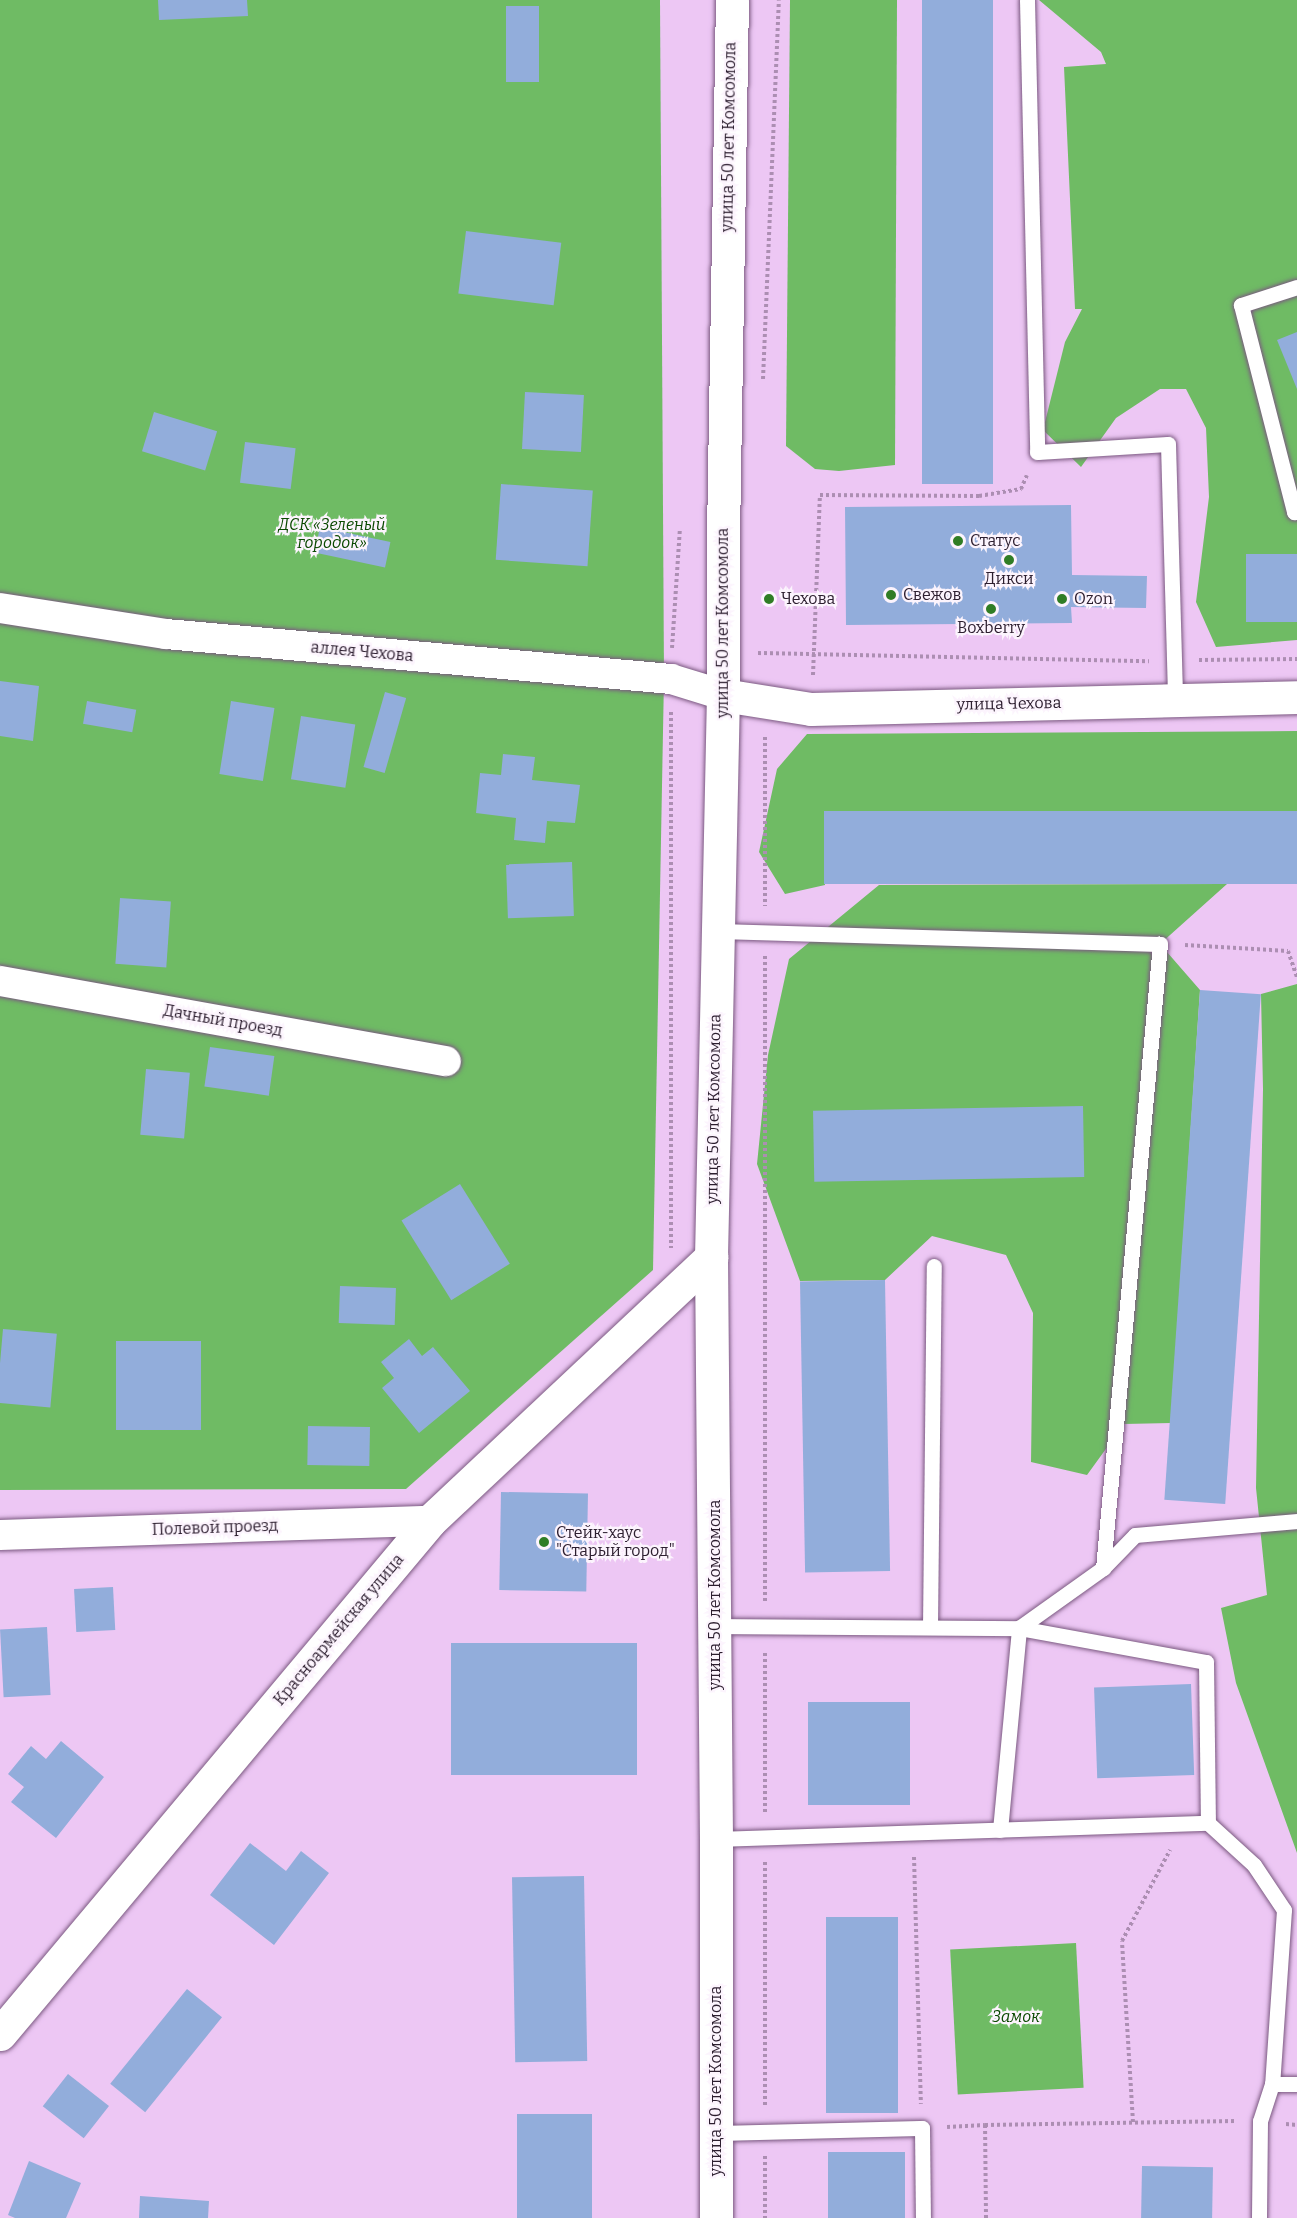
<!DOCTYPE html>
<meta charset="utf-8">
<style>
body{margin:0}
#map{position:relative;width:1297px;height:2218px;overflow:hidden;background:#edc7f4;font-family:Bitter,serif}
div>[style]{position:absolute}
.green>*{inset:0;background:#6fbb64;transform-origin:0 0}
.building>*{inset:0;background:#92addb;transform-origin:0 0}
.path>*{height:4px;margin-top:-2px;transform-origin:0;background:repeating-linear-gradient(90deg,#ac8eb2 0 3px,transparent 0 6px)}
.roads{filter:drop-shadow(0 0 2px #7b5981) drop-shadow(0 0 2px #7b5981)}
.service>*{height:15px;margin:-7.5px;padding:0 7.5px;transform-origin:7.5px;border-radius:7.5px;background:#fff}
.minor>*{height:30px;margin:-15px;padding:0 15px;transform-origin:15px;border-radius:15px;background:#fff}
.tertiary>*{height:33px;margin:-16.5px;padding:0 16.5px;transform-origin:16.5px;border-radius:16.5px;background:#fff}
.dots>*{width:16px;height:16px;translate:-50% -50%;box-sizing:border-box;border:3px solid #fcf4fd;border-radius:50%}
span{translate:-50% -50%;white-space:nowrap;text-align:center;line-height:1.15;-webkit-text-stroke:4.5px #fcf4fd;paint-order:stroke}
.street-label{font-size:16px;color:#2c1e2f}
.park-label{font-size:16px;color:#0a4900;font-style:italic}
.poi-label{font-size:16px;color:#2c1e2f}
.left{translate:0 -50%;text-align:left}
</style>
<div id="map">
<div class="green">
<div style="clip-path:polygon(0 0,660px 0,664px 678px,653px 1270px,406px 1489px,0 1490px)"></div>
<div style="clip-path:polygon(790px 0,897px 0,895px 465px,839px 471px,815px 469px,786px 446px)"></div>
<div style="clip-path:polygon(1039px 0,1297px 0,1297px 640px,1216px 647px,1196px 602px,1209px 497px,1206px 428px,1186px 389px,1160px 389px,1116px 418px,1081px 467px,1043px 430px,1065px 342px,1082px 309px,1075px 309px,1064px 67px,1106px 64px,1101px 52px)"></div>
<div style="clip-path:polygon(1297px 731px,1297px 811px,824px 813px,825px 885px,785px 894px,759px 852px,777px 769px,807px 734px)"></div>
<div style="clip-path:polygon(1227px 884px,1160px 944px,1200px 990px,1171px 1423px,1124px 1424px,1087px 1475px,1031px 1462px,1033px 1313px,1006px 1255px,932px 1236px,885px 1280px,800px 1281px,757px 1164px,768px 1055px,789px 959px,879px 885px)"></div>
<div style="clip-path:polygon(1297px 984px,1297px 1853px,1236px 1683px,1221px 1608px,1267px 1595px,1256px 1488px,1263px 1089px,1261px 994px)"></div>
<div style="left:1076px;top:1943px;width:145px;height:126px;rotate:87deg"></div>
</div>
<div class="building">
<div style="clip-path:polygon(158px 0,247px 0,248px 16px,159px 20px)"></div>
<div style="left:922px;top:0;width:71px;height:484px"></div>
<div style="left:506px;top:6px;width:33px;height:76px"></div>
<div style="left:466px;top:231px;width:96px;height:63px;rotate:7deg"></div>
<div style="clip-path:polygon(1297px 332px,1297px 389px,1277px 340px)"></div>
<div style="left:525px;top:392px;width:59px;height:57px;rotate:3deg"></div>
<div style="left:154px;top:412px;width:66px;height:41px;rotate:17deg"></div>
<div style="left:245px;top:442px;width:51px;height:41px;rotate:7deg"></div>
<div style="left:501px;top:484px;width:92px;height:76px;rotate:4deg"></div>
<div style="clip-path:polygon(1071px 505px,1072px 575px,1147px 576px,1146px 608px,1071px 607px,1072px 623px,846px 625px,845px 507px)"></div>
<div style="left:320px;top:527px;width:72px;height:26px;rotate:12deg"></div>
<div style="left:1297px;top:554px;width:68px;height:51px;rotate:90deg"></div>
<div style="clip-path:polygon(0 681px,39px 686px,33px 741px,0 736px)"></div>
<div style="left:385px;top:692px;width:22px;height:78px;rotate:16deg"></div>
<div style="left:87px;top:701px;width:50px;height:23px;rotate:10deg"></div>
<div style="left:231px;top:701px;width:44px;height:74px;rotate:9deg"></div>
<div style="left:301px;top:716px;width:55px;height:64px;rotate:9deg"></div>
<div style="clip-path:polygon(503px 754px,535px 757px,532px 780px,580px 785px,575px 823px,547px 821px,545px 843px,514px 840px,516px 818px,476px 813px,480px 773px,501px 775px)"></div>
<div style="left:1297px;top:811px;width:73px;height:473px;rotate:90deg"></div>
<div style="left:572px;top:862px;width:54px;height:66px;rotate:88deg"></div>
<div style="left:120px;top:898px;width:51px;height:66px;rotate:4deg"></div>
<div style="left:1200px;top:990px;width:61px;height:511px;rotate:4deg"></div>
<div style="left:210px;top:1047px;width:65px;height:40px;rotate:8deg"></div>
<div style="left:146px;top:1069px;width:44px;height:66px;rotate:5deg"></div>
<div style="left:1083px;top:1106px;width:71px;height:270px;rotate:89deg"></div>
<div style="left:460px;top:1184px;width:94px;height:69px;rotate:58deg"></div>
<div style="left:885px;top:1280px;width:291px;height:85px;rotate:89deg"></div>
<div style="left:340px;top:1286px;width:56px;height:37px;rotate:2deg"></div>
<div style="left:3px;top:1329px;width:54px;height:74px;rotate:5deg"></div>
<div style="clip-path:polygon(409px 1339px,422px 1356px,433px 1347px,470px 1391px,419px 1433px,382px 1388px,394px 1378px,381px 1362px)"></div>
<div style="left:201px;top:1341px;width:89px;height:85px;rotate:90deg"></div>
<div style="left:308px;top:1426px;width:62px;height:39px;rotate:1deg"></div>
<div style="left:501px;top:1492px;width:87px;height:98px;rotate:1deg"></div>
<div style="left:113px;top:1587px;width:43px;height:39px;rotate:87deg"></div>
<div style="left:47px;top:1627px;width:68px;height:47px;rotate:87deg"></div>
<div style="left:637px;top:1643px;width:132px;height:186px;rotate:90deg"></div>
<div style="left:1191px;top:1684px;width:91px;height:97px;rotate:88deg"></div>
<div style="left:808px;top:1702px;width:102px;height:103px"></div>
<div style="clip-path:polygon(61px 1741px,104px 1777px,56px 1838px,11px 1802px,24px 1787px,8px 1774px,31px 1746px,46px 1759px)"></div>
<div style="clip-path:polygon(250px 1843px,286px 1871px,301px 1851px,329px 1873px,274px 1945px,210px 1895px)"></div>
<div style="left:584px;top:1876px;width:185px;height:72px;rotate:89deg"></div>
<div style="left:826px;top:1917px;width:72px;height:196px"></div>
<div style="left:187px;top:1989px;width:45px;height:122px;rotate:39deg"></div>
<div style="left:68px;top:2074px;width:52px;height:41px;rotate:38deg"></div>
<div style="left:517px;top:2114px;width:75px;height:104px"></div>
<div style="left:905px;top:2152px;width:66px;height:77px;rotate:90deg"></div>
<div style="clip-path:polygon(29px 2161px,81px 2183px,66px 2218px,15px 2218px,8px 2215px)"></div>
<div style="left:1142px;top:2166px;width:71px;height:52px;rotate:1deg"></div>
<div style="clip-path:polygon(140px 2196px,209px 2201px,208px 2218px,139px 2218px)"></div>
</div>
<div class="path">
<div style="left:763px;top:379px;width:379px;rotate:-87.6deg"></div>
<div style="left:672px;top:648px;width:119px;rotate:-86.2deg"></div>
<div style="left:758px;top:653px;width:391px;rotate:1.2deg"></div>
<div style="left:1199px;top:660px;width:98px;rotate:-0.6deg"></div>
<div style="left:813px;top:675px;width:180px;rotate:-87.8deg"></div>
<div style="left:820px;top:495px;width:159px;rotate:0.4deg"></div>
<div style="left:979px;top:496px;width:43px;rotate:-9.5deg"></div>
<div style="left:1021px;top:489px;width:15px;rotate:-67deg"></div>
<div style="left:671px;top:712px;width:536px;rotate:90deg"></div>
<div style="left:765px;top:737px;width:169px;rotate:90deg"></div>
<div style="left:1185px;top:945px;width:103px;rotate:3.3deg"></div>
<div style="left:1288px;top:951px;width:28px;rotate:71deg"></div>
<div style="left:765px;top:956px;width:646px;rotate:90deg"></div>
<div style="left:765px;top:1812px;width:160px;rotate:-90deg"></div>
<div style="left:914px;top:1857px;width:247px;rotate:88.4deg"></div>
<div style="left:765px;top:1862px;width:244px;rotate:90deg"></div>
<div style="left:1133px;top:2122px;width:181px;rotate:-93.5deg"></div>
<div style="left:1122px;top:1941px;width:103px;rotate:-62.2deg"></div>
<div style="left:1286px;top:2124px;width:11px;rotate:5deg"></div>
<div style="left:947px;top:2127px;width:38px;rotate:-3deg"></div>
<div style="left:765px;top:2156px;width:62px;rotate:90deg"></div>
<div style="left:986px;top:2218px;width:93px;rotate:-90.6deg"></div>
<div style="left:985px;top:2125px;width:251px;rotate:-0.9deg"></div>
</div>
<div class="roads">
<div class="service">
<div style="left:1027px;top:0;width:452px;rotate:88.7deg"></div>
<div style="left:1037px;top:452px;width:131px;rotate:-3.5deg"></div>
<div style="left:1168px;top:444px;width:256px;rotate:88.4deg"></div>
<div style="left:1297px;top:287px;width:59px;rotate:162.2deg"></div>
<div style="left:1241px;top:305px;width:214px;rotate:75.6deg"></div>
<div style="left:1294px;top:512px;width:3px"></div>
<div style="left:1103px;top:1568px;width:46px;rotate:-45.9deg"></div>
<div style="left:1135px;top:1535px;width:163px;rotate:-4.9deg"></div>
<div style="left:715px;top:1626px;width:304px;rotate:0.4deg"></div>
<div style="left:1019px;top:1628px;width:103px;rotate:-35.5deg"></div>
<div style="left:1103px;top:1568px;width:627px;rotate:-84.78deg"></div>
<div style="left:1160px;top:944px;width:442px;rotate:-178.3deg"></div>
<div style="left:930px;top:1627px;width:361px;rotate:-89.4deg"></div>
<div style="left:1000px;top:1830px;width:203px;rotate:-84.6deg"></div>
<div style="left:1019px;top:1628px;width:190px;rotate:10.3deg"></div>
<div style="left:1206px;top:1662px;width:161px;rotate:89.3deg"></div>
<div style="left:716px;top:1839px;width:492px;rotate:-1.9deg"></div>
<div style="left:1208px;top:1823px;width:62px;rotate:42.4deg"></div>
<div style="left:1254px;top:1865px;width:54px;rotate:56.3deg"></div>
<div style="left:1284px;top:1910px;width:174px;rotate:93.9deg"></div>
<div style="left:1272px;top:2084px;width:39px;rotate:108deg"></div>
<div style="left:1260px;top:2121px;width:97px;rotate:90.6deg"></div>
<div style="left:1272px;top:2084px;width:25px"></div>
<div style="left:716px;top:2133px;width:206px;rotate:-1.4deg"></div>
<div style="left:922px;top:2128px;width:90px;rotate:89.4deg"></div>
</div>
<div class="minor">
<div style="left:0;top:608px;width:168px;rotate:8.9deg"></div>
<div style="left:166px;top:634px;width:507px;rotate:5.09deg"></div>
<div style="left:671px;top:679px;width:54px;rotate:17.1deg"></div>
<div style="left:0;top:981px;width:453px;rotate:10.2deg"></div>
<div style="left:0;top:1535px;width:430px;rotate:-1.9deg"></div>
</div>
<div class="tertiary">
<div style="left:723px;top:695px;width:89px;rotate:9deg"></div>
<div style="left:811px;top:709px;width:486px;rotate:-1.4deg"></div>
<div style="left:0;top:2034px;width:669px;rotate:-50.03deg"></div>
<div style="left:430px;top:1521px;width:386px;rotate:-43.2deg"></div>
<div style="left:716px;top:2218px;width:379px;rotate:-90deg"></div>
<div style="left:716px;top:1839px;width:582px;rotate:-90.49deg"></div>
<div style="left:711px;top:1257px;width:562px;rotate:-88.78deg"></div>
<div style="left:723px;top:695px;width:160px;rotate:-90deg"></div>
<div style="left:723px;top:535px;width:535px;rotate:-89.04deg"></div>
</div>
</div>
<div class="dots">
<div style="left:958px;top:541px;background:#307d25"></div>
<div style="left:1009px;top:560px;background:#307d25"></div>
<div style="left:891px;top:595px;background:#307d25"></div>
<div style="left:769px;top:599px;background:#307d25"></div>
<div style="left:1062px;top:599px;background:#307d25"></div>
<div style="left:991px;top:609px;background:#307d25"></div>
<div style="left:544px;top:1542px;background:#307d25"></div>
</div>
<div class="street-label">
<span style="left:729px;top:137px;rotate:-89deg">улица 50 лет Комсомола</span>
<span style="left:723px;top:623px;rotate:-90deg">улица 50 лет Комсомола</span>
<span style="left:362px;top:652px;rotate:5deg">аллея Чехова</span>
<span style="left:1009px;top:704px;rotate:-1deg">улица Чехова</span>
<span style="left:223px;top:1021px;rotate:10deg">Дачный проезд</span>
<span style="left:714px;top:1109px;rotate:-89deg">улица 50 лет Комсомола</span>
<span style="left:215px;top:1528px;rotate:-2deg">Полевой проезд</span>
<span style="left:715px;top:1595px;rotate:-90deg">улица 50 лет Комсомола</span>
<span style="left:339px;top:1630px;rotate:-50deg">Красноармейская улица</span>
<span style="left:716px;top:2081px;rotate:-90deg">улица 50 лет Комсомола</span>
</div>
<div class="park-label">
<span style="left:332px;top:534px">ДСК «Зеленый<br>городок»</span>
<span style="left:1016px;top:2017px">Замок</span>
</div>
<div class="poi-label">
<span class="left" style="left:970px;top:541px">Статус</span>
<span style="left:1009px;top:579px">Дикси</span>
<span class="left" style="left:903px;top:595px">Свежов</span>
<span class="left" style="left:781px;top:599px">Чехова</span>
<span class="left" style="left:1074px;top:599px">Ozon</span>
<span style="left:991px;top:628px">Boxberry</span>
<span class="left" style="left:556px;top:1542px">Стейк-хаус<br>"Старый город"</span>
</div>
</div>
